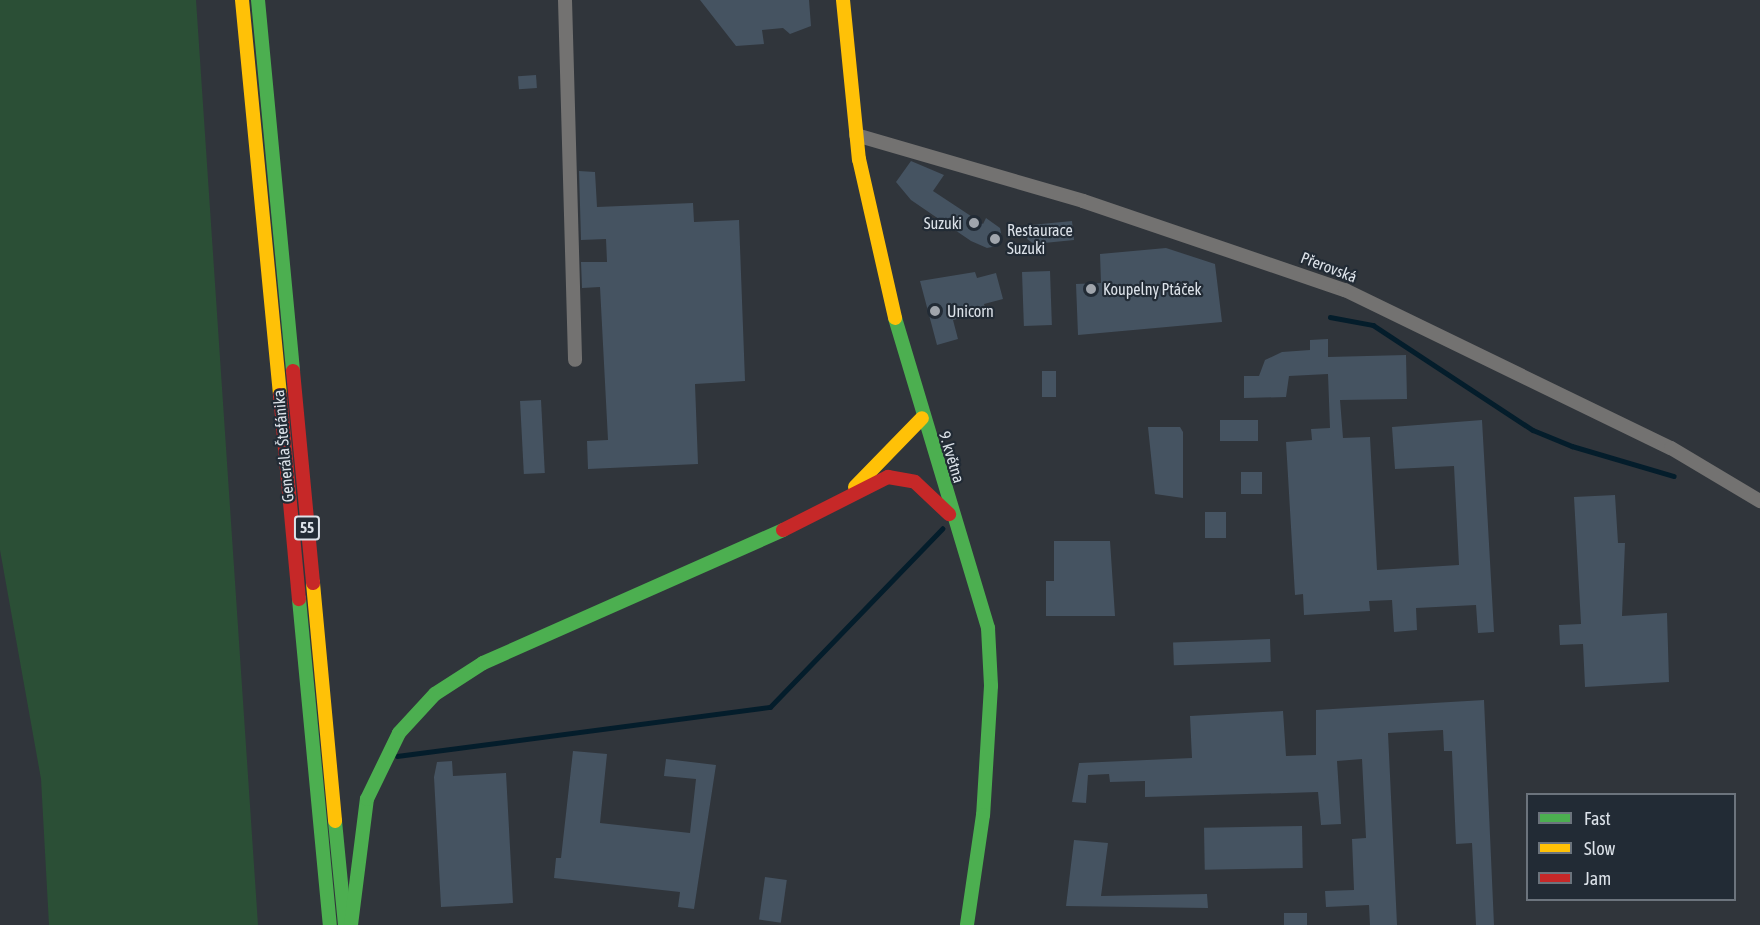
<!DOCTYPE html>
<meta charset="utf-8">
<style>
body{margin:0}
#map{position:relative;width:1760px;height:925px;overflow:hidden;background:#30353b;font-family:"Asap Condensed",sans-serif}
div>[style]{position:absolute}
.green>*{inset:0;background:#2b4f36}
.stream>*{height:4.5px;margin:-2.25px;padding:0 2.25px;transform-origin:2.25px;border-radius:2.25px;background:#041d2b}
.building>*{inset:0;background:#455361;transform-origin:0 0}
.street>*{height:14px;margin:-7px;padding:0 7px;transform-origin:7px;border-radius:7px;background:#737271}
.fast>*{height:14px;margin:-7px;padding:0 7px;transform-origin:7px;border-radius:7px;background:#4caf50}
.slow>*{height:14px;margin:-7px;padding:0 7px;transform-origin:7px;border-radius:7px;background:#ffc107}
.jam>*{height:14px;margin:-7px;padding:0 7px;transform-origin:7px;border-radius:7px;background:#c62828}
.dots>*{width:16px;height:16px;translate:-50% -50%;box-sizing:border-box;border:3px solid #222b35;border-radius:50%}
span{translate:-50% -50%;white-space:nowrap;text-align:center;line-height:1.15;-webkit-text-stroke:4.5px #222b35;paint-order:stroke}
.shield-label span{padding:2px 4px;background:#222b35;border:2px solid;border-radius:4px;-webkit-text-stroke-width:0}
.shield-label{font-size:15px;color:#dce2e9;font-weight:700}
.poi-label{font-size:16px;color:#dce2e9}
.right{translate:-100% -50%;text-align:right}
.left{translate:0 -50%;text-align:left}
.street-label{font-size:16px;color:#dce2e9}
.legend{position:absolute;left:1526px;top:793px;width:210px;height:108px;box-sizing:border-box;background:#222b35;border:2px solid #6c747d;margin:0;padding:8px 10px;list-style:none;font-size:18px;color:#dce2e9}
.legend li{display:flex;align-items:center;gap:12px;height:30px}
.legend b{width:30px;border:2px solid #6c747d}
</style>
<div id="map">
<div class="green">
<div style="clip-path:polygon(0 0,196px 0,258px 925px,49px 925px,41px 779px,0 550px)"></div>
</div>
<div class="stream">
<div style="left:1330px;top:317px;width:44px;rotate:10.5deg"></div>
<div style="left:1373px;top:325px;width:191px;rotate:33.3deg"></div>
<div style="left:1533px;top:430px;width:42px;rotate:22.3deg"></div>
<div style="left:1572px;top:446px;width:106px;rotate:16.4deg"></div>
<div style="left:397px;top:756px;width:376px;rotate:-7.5deg"></div>
<div style="left:770px;top:707px;width:248px;rotate:-46deg"></div>
</div>
<div class="building">
<div style="clip-path:polygon(700px 0,809px 0,811px 26px,790px 34px,783px 28px,762px 30px,764px 44px,736px 46px)"></div>
<div style="left:536px;top:75px;width:13px;height:18px;rotate:86deg"></div>
<div style="clip-path:polygon(911px 161px,944px 175px,933px 191px,983px 224px,986px 218px,1000px 228px,1002px 238px,997px 246px,987px 248px,971px 241px,911px 200px,896px 182px)"></div>
<div style="clip-path:polygon(579px 171px,595px 172px,597px 207px,693px 203px,694px 222px,739px 220px,745px 381px,695px 384px,698px 464px,588px 469px,587px 441px,608px 440px,600px 287px,582px 288px,581px 262px,607px 262px,606px 239px,581px 240px)"></div>
<div style="clip-path:polygon(1072px 221px,1074px 240px,1034px 244px,1027px 239px,1031px 225px)"></div>
<div style="clip-path:polygon(1166px 248px,1215px 264px,1222px 322px,1078px 335px,1076px 284px,1101px 283px,1100px 254px)"></div>
<div style="left:1050px;top:271px;width:54px;height:28px;rotate:88deg"></div>
<div style="clip-path:polygon(975px 272px,977px 278px,996px 273px,1003px 299px,984px 304px,986px 311px,953px 320px,958px 339px,937px 345px,920px 281px)"></div>
<div style="clip-path:polygon(1328px 339px,1328px 357px,1406px 355px,1407px 399px,1340px 400px,1343px 438px,1370px 437px,1377px 570px,1459px 565px,1454px 466px,1395px 469px,1392px 427px,1482px 420px,1494px 632px,1478px 633px,1476px 605px,1416px 608px,1417px 630px,1394px 632px,1392px 600px,1369px 601px,1370px 611px,1304px 615px,1303px 594px,1295px 595px,1286px 442px,1312px 440px,1311px 429px,1330px 428px,1328px 374px,1289px 376px,1286px 397px,1244px 398px,1244px 376px,1259px 376px,1265px 360px,1282px 352px,1310px 350px,1310px 340px)"></div>
<div style="left:1042px;top:371px;width:14px;height:26px"></div>
<div style="left:541px;top:400px;width:73px;height:21px;rotate:87deg"></div>
<div style="left:1220px;top:420px;width:38px;height:21px"></div>
<div style="clip-path:polygon(1148px 427px,1180px 427px,1183px 432px,1183px 498px,1155px 494px)"></div>
<div style="left:1241px;top:472px;width:21px;height:22px"></div>
<div style="clip-path:polygon(1615px 495px,1618px 543px,1625px 543px,1622px 616px,1667px 613px,1669px 682px,1585px 687px,1583px 644px,1560px 645px,1559px 625px,1581px 624px,1574px 497px)"></div>
<div style="left:1205px;top:512px;width:21px;height:26px"></div>
<div style="clip-path:polygon(1054px 541px,1110px 541px,1115px 616px,1046px 616px,1046px 581px,1054px 581px)"></div>
<div style="left:1270px;top:639px;width:23px;height:97px;rotate:88deg"></div>
<div style="clip-path:polygon(1484px 700px,1494px 925px,1476px 925px,1472px 843px,1456px 844px,1452px 751px,1444px 751px,1443px 730px,1388px 733px,1397px 925px,1370px 925px,1369px 905px,1326px 907px,1325px 891px,1354px 890px,1352px 839px,1366px 838px,1362px 759px,1337px 761px,1341px 824px,1321px 825px,1318px 792px,1145px 797px,1145px 781px,1110px 782px,1109px 774px,1088px 775px,1086px 803px,1072px 802px,1079px 763px,1192px 758px,1190px 716px,1283px 711px,1286px 756px,1316px 755px,1316px 710px)"></div>
<div style="clip-path:polygon(573px 751px,607px 754px,600px 823px,690px 833px,696px 779px,664px 776px,666px 759px,716px 765px,694px 909px,678px 907px,680px 892px,554px 878px,556px 858px,561px 858px)"></div>
<div style="clip-path:polygon(452px 761px,453px 776px,506px 773px,513px 903px,441px 907px,434px 777px,437px 762px)"></div>
<div style="left:1302px;top:826px;width:42px;height:98px;rotate:89deg"></div>
<div style="clip-path:polygon(1074px 840px,1108px 843px,1101px 896px,1207px 894px,1208px 908px,1066px 906px)"></div>
<div style="left:765px;top:877px;width:22px;height:43px;rotate:8deg"></div>
<div style="left:1307px;top:913px;width:12px;height:23px;rotate:90deg"></div>
</div>
<div class="street">
<div style="left:565px;top:0;width:360px;rotate:88.4deg"></div>
<div style="left:856px;top:135px;width:236px;rotate:16.2deg"></div>
<div style="left:1083px;top:201px;width:277px;rotate:18.8deg"></div>
<div style="left:1345px;top:290px;width:362px;rotate:25.9deg"></div>
<div style="left:1671px;top:448px;width:104px;rotate:30.8deg"></div>
</div>
<div class="fast">
<div style="left:258px;top:0;width:373px;rotate:84.6deg"></div>
<div style="left:895px;top:318px;width:324px;rotate:73.3deg"></div>
<div style="left:988px;top:628px;width:58px;rotate:87deg"></div>
<div style="left:991px;top:686px;width:129px;rotate:93.5deg"></div>
<div style="left:983px;top:815px;width:111px;rotate:98.3deg"></div>
<div style="left:299px;top:599px;width:327px;rotate:84.6deg"></div>
<div style="left:335px;top:821px;width:104px;rotate:84.5deg"></div>
<div style="left:351px;top:925px;width:127px;rotate:-82.8deg"></div>
<div style="left:367px;top:799px;width:73px;rotate:-64.1deg"></div>
<div style="left:399px;top:733px;width:53px;rotate:-47.3deg"></div>
<div style="left:435px;top:694px;width:57px;rotate:-32.9deg"></div>
<div style="left:483px;top:663px;width:328px;rotate:-23.9deg"></div>
</div>
<div class="slow">
<div style="left:242px;top:0;width:397px;rotate:84.5deg"></div>
<div style="left:843px;top:0;width:160px;rotate:84.3deg"></div>
<div style="left:859px;top:159px;width:163px;rotate:77.2deg"></div>
<div style="left:855px;top:487px;width:96px;rotate:-45.8deg"></div>
<div style="left:313px;top:583px;width:239px;rotate:84.7deg"></div>
</div>
<div class="jam">
<div style="left:293px;top:371px;width:213px;rotate:84.6deg"></div>
<div style="left:280px;top:395px;width:205px;rotate:84.7deg"></div>
<div style="left:783px;top:530px;width:118px;rotate:-26.8deg"></div>
<div style="left:888px;top:477px;width:27px;rotate:10deg"></div>
<div style="left:915px;top:482px;width:47px;rotate:43.3deg"></div>
</div>
<div class="dots">
<div style="left:974px;top:223px;background:#a0a5ac"></div>
<div style="left:995px;top:239px;background:#a0a5ac"></div>
<div style="left:1091px;top:289px;background:#a0a5ac"></div>
<div style="left:935px;top:311px;background:#a0a5ac"></div>
</div>
<div class="shield-label">
<span style="left:307px;top:528px">55</span>
</div>
<div class="poi-label">
<span class="right" style="left:962px;top:223px">Suzuki</span>
<span class="left" style="left:1007px;top:239px">Restaurace<br>Suzuki</span>
<span class="left" style="left:1103px;top:289px">Koupelny Ptáček</span>
<span class="left" style="left:947px;top:311px">Unicorn</span>
</div>
<div class="street-label">
<span style="left:1329px;top:267px;rotate:21deg">Přerovská</span>
<span style="left:283px;top:446px;rotate:-95deg">Generála Štefánika</span>
<span style="left:952px;top:457px;rotate:73deg">9. května</span>
</div>
<ul class="legend">
<li><b style="height:8px;background:#4caf50"></b>Fast</li>
<li><b style="height:8px;background:#ffc107"></b>Slow</li>
<li><b style="height:8px;background:#c62828"></b>Jam</li>
</ul>
</div>
